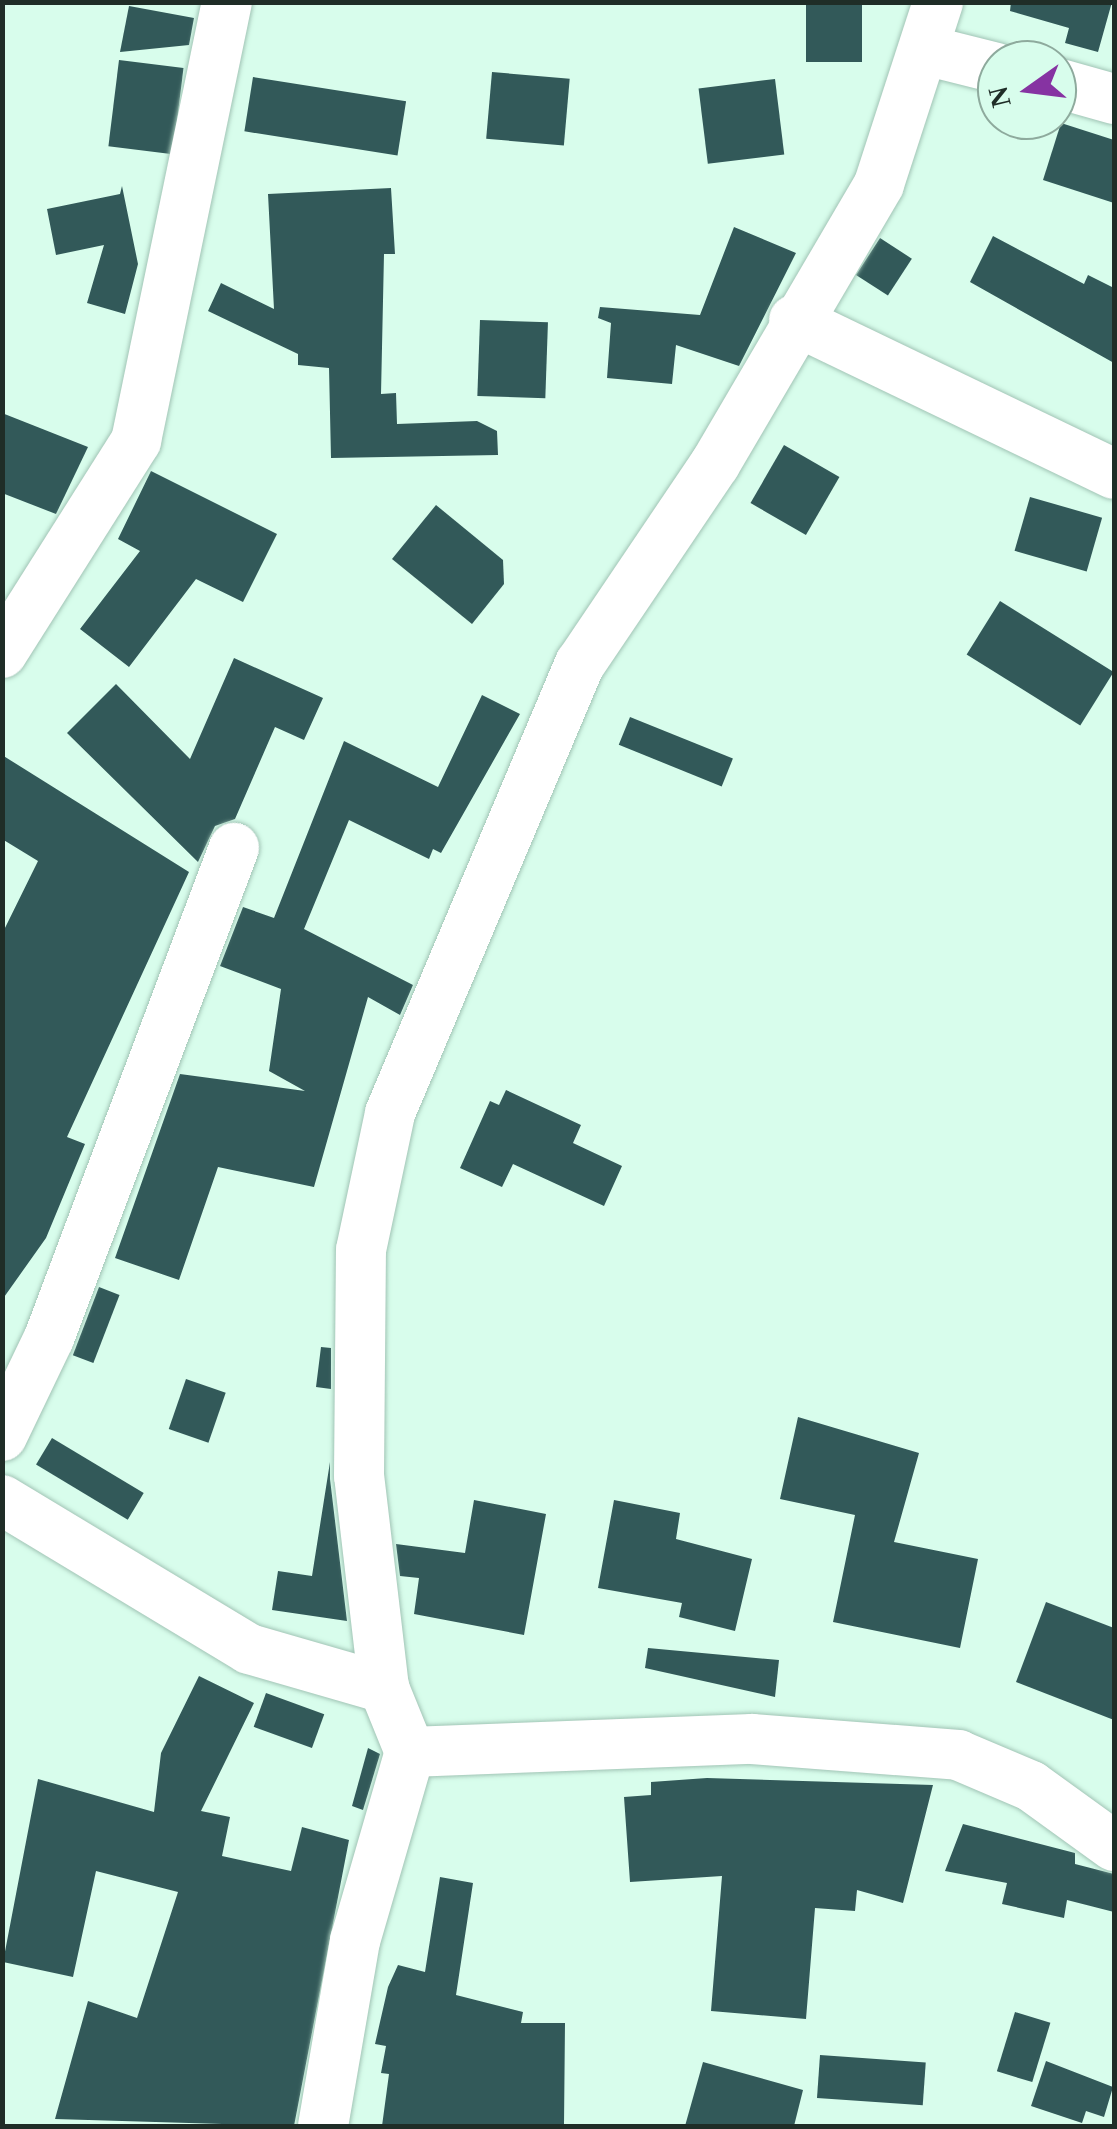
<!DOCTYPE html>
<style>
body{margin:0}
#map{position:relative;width:1117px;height:2129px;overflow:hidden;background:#d8fdec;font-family:Georgia,serif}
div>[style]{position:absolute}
.building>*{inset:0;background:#325959;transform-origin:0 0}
.roads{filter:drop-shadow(0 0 2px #a1c4b5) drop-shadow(0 0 2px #a1c4b5)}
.minor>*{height:50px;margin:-25px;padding:0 25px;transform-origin:25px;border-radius:25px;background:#fff}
span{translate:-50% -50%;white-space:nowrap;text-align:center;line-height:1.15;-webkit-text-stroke:10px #d8fdec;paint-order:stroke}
.frame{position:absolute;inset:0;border:5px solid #1f2d27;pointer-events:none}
.north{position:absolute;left:977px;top:40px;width:100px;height:100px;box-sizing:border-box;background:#d8fdec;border:2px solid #8eaa9d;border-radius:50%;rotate:256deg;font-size:28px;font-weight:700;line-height:40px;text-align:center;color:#1f2d27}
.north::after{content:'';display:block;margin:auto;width:35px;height:45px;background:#8633a2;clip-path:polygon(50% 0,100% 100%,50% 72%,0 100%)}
</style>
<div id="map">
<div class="building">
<div style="left:806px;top:2px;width:56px;height:60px"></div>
<div style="clip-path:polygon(1011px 2px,1112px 2px,1098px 52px,1065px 43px,1069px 28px,1010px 11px)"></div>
<div style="clip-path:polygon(129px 6px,194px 18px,189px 45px,120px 52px)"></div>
<div style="left:119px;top:60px;width:65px;height:87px;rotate:7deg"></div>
<div style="left:492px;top:72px;width:78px;height:67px;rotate:5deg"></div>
<div style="left:253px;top:77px;width:155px;height:55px;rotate:9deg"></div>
<div style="left:775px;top:79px;width:76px;height:77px;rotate:83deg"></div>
<div style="clip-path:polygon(1061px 123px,1114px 140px,1114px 203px,1043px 180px)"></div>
<div style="clip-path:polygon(122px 186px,138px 264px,125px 314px,87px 303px,104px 245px,56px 255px,47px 209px,120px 194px)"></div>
<div style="clip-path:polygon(391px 188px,395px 254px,384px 254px,381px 394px,396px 393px,397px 424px,477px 421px,497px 431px,498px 455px,331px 458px,329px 368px,298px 365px,298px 354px,208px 311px,221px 283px,274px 309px,268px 194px)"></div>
<div style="clip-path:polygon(734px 227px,796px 253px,739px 366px,676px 345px,672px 384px,607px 378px,611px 323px,598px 318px,600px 307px,700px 315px)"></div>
<div style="clip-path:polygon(993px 236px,1084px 284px,1088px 275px,1114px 288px,1114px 363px,970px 282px)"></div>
<div style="left:880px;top:238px;width:38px;height:44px;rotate:33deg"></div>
<div style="left:480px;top:320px;width:68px;height:76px;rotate:2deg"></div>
<div style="clip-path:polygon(2px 413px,88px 447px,56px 514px,2px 493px)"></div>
<div style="left:784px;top:445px;width:64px;height:67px;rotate:30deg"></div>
<div style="clip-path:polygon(151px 471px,277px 534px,243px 602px,196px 579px,129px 667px,80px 629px,140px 551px,118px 539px)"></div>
<div style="left:1030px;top:497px;width:75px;height:56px;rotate:16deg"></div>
<div style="clip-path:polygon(436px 505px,503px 560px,504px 584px,472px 624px,392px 559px)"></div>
<div style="left:1000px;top:601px;width:134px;height:63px;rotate:32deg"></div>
<div style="clip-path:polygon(234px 658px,323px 698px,304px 740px,275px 727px,235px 819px,215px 826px,198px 862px,67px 733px,116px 684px,190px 759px)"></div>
<div style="clip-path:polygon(482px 695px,520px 714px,441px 853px,433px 849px,429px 859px,349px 820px,304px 929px,413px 985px,400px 1015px,368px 997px,314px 1187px,218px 1167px,179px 1280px,115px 1258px,180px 1074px,305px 1091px,269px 1071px,281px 989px,220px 966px,243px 907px,274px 918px,344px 741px,438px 787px)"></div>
<div style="left:630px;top:717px;width:111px;height:30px;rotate:22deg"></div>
<div style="clip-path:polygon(2px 755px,189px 872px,67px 1137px,85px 1144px,46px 1238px,2px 1300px,3px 932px,38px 861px,2px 839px)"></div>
<div style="clip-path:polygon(506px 1090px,581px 1125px,573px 1143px,622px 1166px,604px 1206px,513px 1164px,502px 1187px,460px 1168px,490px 1101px,499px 1105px)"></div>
<div style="left:99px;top:1287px;width:22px;height:73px;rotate:21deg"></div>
<div style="clip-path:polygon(321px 1347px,331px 1348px,331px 1389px,316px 1387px)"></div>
<div style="left:186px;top:1379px;width:42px;height:53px;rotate:19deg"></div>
<div style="clip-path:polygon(798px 1417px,919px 1453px,894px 1542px,978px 1559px,960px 1648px,833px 1622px,855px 1515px,780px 1499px)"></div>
<div style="left:52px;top:1438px;width:107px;height:31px;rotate:31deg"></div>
<div style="clip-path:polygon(330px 1462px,330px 1479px,347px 1621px,272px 1610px,278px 1571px,312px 1576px)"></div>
<div style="clip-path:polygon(474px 1500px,546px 1514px,524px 1635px,414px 1614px,419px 1578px,400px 1576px,396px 1544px,465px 1553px)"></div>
<div style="clip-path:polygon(614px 1500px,680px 1513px,676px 1539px,752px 1559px,735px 1631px,679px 1617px,682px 1603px,598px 1588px)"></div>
<div style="clip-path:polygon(1046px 1602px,1114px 1628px,1114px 1720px,1016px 1682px)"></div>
<div style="clip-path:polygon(648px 1648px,779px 1660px,775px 1697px,645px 1668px)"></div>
<div style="clip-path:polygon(199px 1676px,254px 1703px,201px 1811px,230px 1817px,222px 1856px,291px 1871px,302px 1827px,349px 1840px,294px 2126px,55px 2119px,88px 2001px,137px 2018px,178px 1892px,96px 1871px,73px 1977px,3px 1962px,38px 1779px,154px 1812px,161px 1753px)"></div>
<div style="left:266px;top:1693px;width:62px;height:36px;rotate:20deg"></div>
<div style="clip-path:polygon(368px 1748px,380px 1754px,363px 1810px,352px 1806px)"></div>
<div style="clip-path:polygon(707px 1778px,933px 1785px,903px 1903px,857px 1890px,855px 1911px,815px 1908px,806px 2019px,711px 2011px,722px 1876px,630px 1882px,624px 1797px,651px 1795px,651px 1782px)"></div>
<div style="clip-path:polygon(963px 1824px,1075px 1853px,1075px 1864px,1114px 1874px,1114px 1912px,1067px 1900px,1064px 1918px,1002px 1904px,1007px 1883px,945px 1871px)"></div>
<div style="clip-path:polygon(440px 1877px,473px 1883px,456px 1995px,523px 2012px,521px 2023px,565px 2023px,564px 2126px,382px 2126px,389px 2074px,381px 2073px,386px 2046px,375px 2044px,388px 1987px,398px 1965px,425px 1972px)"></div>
<div style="left:1015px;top:2012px;width:37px;height:62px;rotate:17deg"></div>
<div style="left:820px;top:2055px;width:106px;height:43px;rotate:4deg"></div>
<div style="clip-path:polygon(1046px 2061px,1113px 2087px,1104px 2117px,1086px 2111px,1082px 2123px,1031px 2106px)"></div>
<div style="clip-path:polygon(703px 2062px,803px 2090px,794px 2126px,685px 2126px)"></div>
</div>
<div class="roads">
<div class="minor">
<div style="left:925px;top:50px;width:74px;rotate:14deg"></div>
<div style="left:1057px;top:83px;width:59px;rotate:15.7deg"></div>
<div style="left:794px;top:320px;width:355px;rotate:25.7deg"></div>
<div style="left:2px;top:653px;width:251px;rotate:-57.7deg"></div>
<div style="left:136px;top:441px;width:448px;rotate:-78.3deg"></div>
<div style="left:2px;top:1436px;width:109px;rotate:-64.4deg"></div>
<div style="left:49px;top:1338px;width:524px;rotate:-69.32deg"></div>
<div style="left:2px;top:1500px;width:288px;rotate:31.1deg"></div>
<div style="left:249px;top:1649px;width:141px;rotate:16.1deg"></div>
<div style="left:410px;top:1752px;width:342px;rotate:-2.2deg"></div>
<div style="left:752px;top:1739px;width:207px;rotate:4.4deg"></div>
<div style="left:958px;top:1755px;width:79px;rotate:23deg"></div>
<div style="left:1031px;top:1786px;width:102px;rotate:35.9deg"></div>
<div style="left:323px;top:2126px;width:188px;rotate:-80.2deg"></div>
<div style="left:355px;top:1941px;width:197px;rotate:-73.8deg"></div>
<div style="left:410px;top:1752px;width:69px;rotate:-112.1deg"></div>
<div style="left:384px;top:1688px;width:213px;rotate:-96.7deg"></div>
<div style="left:359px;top:1476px;width:226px;rotate:-89.5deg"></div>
<div style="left:361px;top:1250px;width:140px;rotate:-78deg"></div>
<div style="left:390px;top:1113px;width:488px;rotate:-67.1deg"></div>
<div style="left:580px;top:664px;width:241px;rotate:-56deg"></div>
<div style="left:715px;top:464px;width:324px;rotate:-59.6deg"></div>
<div style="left:879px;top:184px;width:191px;rotate:-72deg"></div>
</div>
</div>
<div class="frame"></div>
<div class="north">N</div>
</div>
